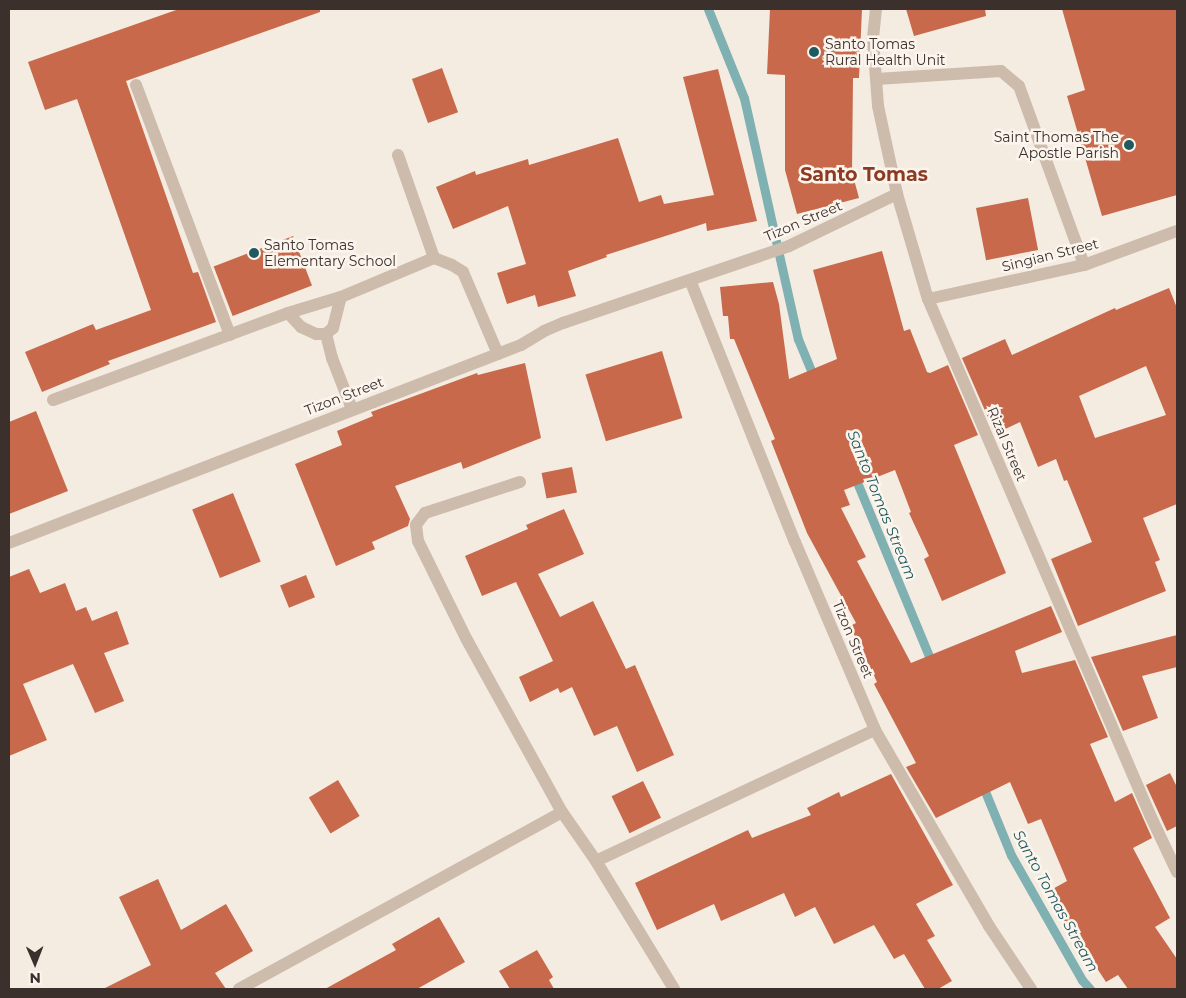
<!DOCTYPE html>
<style>
body{margin:0}
#map{position:relative;width:1186px;height:998px;overflow:hidden;background:#f4ebe1;font-family:Montserrat,sans-serif}
div>[style]{position:absolute}
[style*='--x']{left:calc(var(--x)*1px);top:calc(var(--y)*1px);width:calc(var(--w)*1px);rotate:calc(var(--a)*1deg)}
.stream>*{height:9px;margin:-4.5px;padding:0 4.5px;transform-origin:4.5px;border-radius:4.5px;background:#7fb0b2}
.building>*{inset:0;background:#c8694b;transform-origin:0 0}
.minor>*{height:12px;margin:-6px;padding:0 6px;transform-origin:6px;border-radius:6px;background:#cdbbac}
.dots>*{width:14px;height:14px;translate:-50% -50%;box-sizing:border-box;border:2px solid #fbf5ee;border-radius:50%}
span{translate:-50% -50%;white-space:nowrap;text-align:center;line-height:1.15;-webkit-text-stroke:5px #fbf5ee;paint-order:stroke}
.poi-label{font-size:14px;color:#3b302b}
.left{translate:0 -50%;text-align:left}
.right{translate:-100% -50%;text-align:right}
.street-label{font-size:14px;color:#3b302b}
.water-label{font-size:15px;color:#1f5a5e;font-style:italic}
.district-label{font-size:19px;color:#8c3b22;font-weight:700}
.frame{position:absolute;inset:0;border:10px solid #3b302b;pointer-events:none}
.north{position:absolute;left:10px;top:938px;width:50px;height:50px;-webkit-text-stroke:4px #fbf5ee;paint-order:stroke;rotate:179deg;font-size:14px;font-weight:700;line-height:20px;text-align:center;color:#3b302b}
.north::after{content:'';display:block;margin:auto;width:18px;height:22px;background:#3b302b;clip-path:polygon(50% 0,100% 100%,50% 72%,0 100%)}
</style>
<div id="map">
<div class="stream">
<i style="--x:708;--y:9;--w:96;--a:68"></i>
<i style="--x:744;--y:98;--w:247;--a:77.4"></i>
<i style="--x:798;--y:339;--w:44;--a:67.5"></i>
<i style="--x:854;--y:475;--w:207;--a:67.5"></i>
<i style="--x:982;--y:784;--w:77;--a:67.8"></i>
<i style="--x:1011;--y:855;--w:144;--a:60.4"></i>
<i style="--x:1082;--y:980;--w:12;--a:48"></i>
</div>
<div class="building">
<i style="clip-path:polygon(179px 9px,320px 9px,320px 12px,126px 81px,193px 273px,198px 272px,216px 322px,108px 361px,110px 364px,42px 392px,25px 352px,93px 324px,96px 330px,151px 310px,77px 99px,45px 110px,28px 62px)"></i>
<i style="clip-path:polygon(770px 9px,862px 9px,859px 78px,853px 78px,852px 172px,859px 198px,797px 214px,785px 170px,785px 75px,767px 74px)"></i>
<i style="clip-path:polygon(906px 9px,985px 9px,986px 16px,914px 36px)"></i>
<i style="clip-path:polygon(1062px 9px,1177px 9px,1177px 195px,1102px 216px,1067px 96px,1085px 90px)"></i>
<i style="left:442px;top:68px;width:47px;height:32px;rotate:70deg"></i>
<i style="clip-path:polygon(718px 69px,757px 221px,707px 231px,706px 223px,606px 255px,607px 257px,568px 271px,576px 296px,538px 307px,535px 295px,507px 304px,497px 273px,526px 264px,508px 206px,453px 229px,436px 187px,475px 171px,476px 175px,528px 159px,529px 165px,618px 138px,639px 202px,661px 195px,664px 204px,714px 195px,683px 77px)"></i>
<i style="left:1028px;top:198px;width:53px;height:53px;rotate:79deg"></i>
<i style="left:293px;top:236px;width:53px;height:85px;rotate:69deg"></i>
<i style="clip-path:polygon(882px 251px,904px 331px,910px 329px,927px 372px,930px 373px,948px 365px,978px 435px,954px 445px,1006px 573px,942px 601px,924px 559px,929px 556px,909px 513px,911px 512px,895px 470px,844px 490px,850px 505px,841px 508px,866px 557px,857px 561px,911px 663px,1051px 606px,1062px 632px,1015px 651px,1022px 673px,1075px 660px,1108px 737px,1090px 744px,1115px 802px,1132px 793px,1152px 838px,1133px 848px,1170px 918px,1155px 927px,1177px 959px,1177px 989px,1128px 989px,1118px 975px,1106px 982px,1066px 921px,1064px 922px,1049px 891px,1067px 881px,1041px 819px,1028px 824px,1010px 782px,936px 818px,906px 767px,916px 763px,874px 684px,877px 682px,850px 626px,856px 623px,807px 533px,771px 441px,775px 439px,734px 339px,730px 339px,728px 316px,723px 316px,720px 287px,773px 282px,779px 304px,789px 379px,837px 359px,813px 270px)"></i>
<i style="clip-path:polygon(evenodd,1169px 288px,1177px 308px,1177px 504px,1143px 518px,1160px 560px,1155px 562px,1166px 591px,1078px 626px,1051px 559px,1092px 542px,1067px 480px,1064px 481px,1056px 459px,1038px 467px,1020px 422px,1001px 431px,999px 427px,993px 429px,962px 358px,1005px 339px,1012px 355px,1115px 308px,1116px 310px,1169px 288px,1146px 366px,1166px 415px,1095px 438px,1079px 396px,1146px 366px)"></i>
<i style="left:662px;top:351px;width:70px;height:80px;rotate:73deg"></i>
<i style="clip-path:polygon(525px 363px,541px 438px,463px 469px,461px 462px,395px 486px,410px 519px,408px 526px,372px 542px,375px 549px,336px 566px,295px 464px,342px 445px,337px 431px,373px 416px,371px 412px,477px 373px,478px 375px)"></i>
<i style="clip-path:polygon(36px 411px,68px 491px,9px 514px,9px 422px)"></i>
<i style="left:572px;top:467px;width:26px;height:31px;rotate:79deg"></i>
<i style="left:233px;top:493px;width:74px;height:44px;rotate:68deg"></i>
<i style="clip-path:polygon(564px 509px,584px 554px,538px 574px,560px 617px,593px 601px,626px 669px,635px 665px,674px 755px,637px 772px,617px 726px,594px 736px,572px 687px,560px 693px,558px 688px,530px 702px,519px 677px,553px 661px,516px 582px,482px 596px,465px 556px,528px 529px,526px 525px)"></i>
<i style="clip-path:polygon(29px 569px,40px 593px,65px 583px,76px 611px,86px 607px,92px 621px,117px 611px,129px 644px,104px 653px,124px 701px,95px 713px,73px 664px,23px 684px,47px 740px,9px 756px,9px 577px)"></i>
<i style="left:306px;top:575px;width:24px;height:28px;rotate:68deg"></i>
<i style="clip-path:polygon(1177px 635px,1177px 667px,1142px 676px,1158px 718px,1123px 731px,1091px 657px)"></i>
<i style="clip-path:polygon(1170px 773px,1177px 787px,1177px 826px,1167px 831px,1146px 785px)"></i>
<i style="clip-path:polygon(891px 774px,953px 885px,916px 904px,935px 936px,927px 940px,952px 981px,938px 989px,925px 989px,904px 954px,894px 959px,874px 925px,834px 944px,815px 907px,795px 917px,784px 893px,721px 921px,714px 904px,657px 930px,635px 883px,748px 830px,752px 838px,811px 815px,807px 808px,839px 792px,841px 797px)"></i>
<i style="left:338px;top:780px;width:42px;height:34px;rotate:59deg"></i>
<i style="left:643px;top:781px;width:41px;height:35px;rotate:64deg"></i>
<i style="clip-path:polygon(158px 879px,181px 930px,226px 904px,253px 951px,215px 973px,226px 989px,103px 989px,151px 965px,119px 897px)"></i>
<i style="clip-path:polygon(439px 917px,465px 962px,417px 989px,325px 989px,396px 950px,392px 944px)"></i>
<i style="clip-path:polygon(537px 950px,553px 977px,549px 980px,554px 989px,510px 989px,499px 971px)"></i>
</div>
<div class="minor">
<i style="--x:876;--y:9;--w:30;--a:96"></i>
<i style="--x:873;--y:39;--w:67;--a:85.7"></i>
<i style="--x:878;--y:106;--w:90;--a:77.8"></i>
<i style="--x:897;--y:194;--w:109;--a:73.6"></i>
<i style="--x:928;--y:299;--w:564;--a:66.71"></i>
<i style="--x:1151;--y:817;--w:61;--a:64.7"></i>
<i style="--x:877;--y:79;--w:124;--a:-3.7"></i>
<i style="--x:1001;--y:71;--w:23;--a:40"></i>
<i style="--x:1019;--y:86;--w:190;--a:70"></i>
<i style="--x:136;--y:85;--w:267;--a:69.4"></i>
<i style="--x:398;--y:155;--w:109;--a:70.7"></i>
<i style="--x:434;--y:258;--w:19;--a:21"></i>
<i style="--x:452;--y:265;--w:13;--a:32"></i>
<i style="--x:463;--y:272;--w:89;--a:66.9"></i>
<i style="--x:690;--y:280;--w:282;--a:68.2"></i>
<i style="--x:795;--y:542;--w:204;--a:66.9"></i>
<i style="--x:875;--y:730;--w:227;--a:59.8"></i>
<i style="--x:989;--y:926;--w:76;--a:56.3"></i>
<i style="--x:928;--y:299;--w:160;--a:-12.3"></i>
<i style="--x:1084;--y:265;--w:99;--a:-20.1"></i>
<i style="--x:288;--y:313;--w:19;--a:47"></i>
<i style="--x:301;--y:327;--w:17;--a:25"></i>
<i style="--x:316;--y:334;--w:10;--a:0"></i>
<i style="--x:326;--y:334;--w:9;--a:-41"></i>
<i style="--x:333;--y:328;--w:32;--a:-76"></i>
<i style="--x:326;--y:334;--w:25;--a:76"></i>
<i style="--x:332;--y:358;--w:55;--a:68.6"></i>
<i style="--x:53;--y:400;--w:251;--a:-20.3"></i>
<i style="--x:288;--y:313;--w:55;--a:-16.8"></i>
<i style="--x:341;--y:297;--w:101;--a:-22.8"></i>
<i style="--x:520;--y:482;--w:100;--a:161.9"></i>
<i style="--x:425;--y:513;--w:15;--a:127"></i>
<i style="--x:416;--y:525;--w:16;--a:83"></i>
<i style="--x:418;--y:541;--w:110;--a:63.7"></i>
<i style="--x:467;--y:640;--w:196;--a:61.1"></i>
<i style="--x:562;--y:812;--w:60;--a:55.2"></i>
<i style="--x:596;--y:861;--w:150;--a:58.6"></i>
<i style="--x:9;--y:543;--w:549;--a:-21.14"></i>
<i style="--x:521;--y:345;--w:27;--a:-31"></i>
<i style="--x:544;--y:331;--w:21;--a:-23"></i>
<i style="--x:563;--y:323;--w:239;--a:-18.8"></i>
<i style="--x:789;--y:246;--w:120;--a:-25.7"></i>
<i style="--x:596;--y:861;--w:308;--a:-25.2"></i>
<i style="--x:239;--y:989;--w:368;--a:-28.7"></i>
</div>
<div class="dots">
<i style="left:814px;top:52px;background:#1f5a5e"></i>
<i style="left:1129px;top:145px;background:#1f5a5e"></i>
<i style="left:254px;top:253px;background:#1f5a5e"></i>
</div>
<div class="poi-label">
<span class="left" style="left:825px;top:52px">Santo Tomas<br>Rural Health Unit</span>
<span class="right" style="left:1119px;top:145px">Saint Thomas The<br>Apostle Parish</span>
<span class="left" style="left:264px;top:253px">Santo Tomas<br>Elementary School</span>
</div>
<div class="street-label">
<span style="left:803px;top:221px;rotate:-23deg">Tizon Street</span>
<span style="left:1050px;top:255px;rotate:-14deg">Singian Street</span>
<span style="left:344px;top:396px;rotate:-21deg">Tizon Street</span>
<span style="left:1007px;top:444px;rotate:67deg">Rizal Street</span>
<span style="left:853px;top:639px;rotate:67deg">Tizon Street</span>
</div>
<div class="water-label">
<span style="left:882px;top:505px;rotate:68deg">Santo Tomas Stream</span>
<span style="left:1056px;top:901px;rotate:61deg">Santo Tomas Stream</span>
</div>
<div class="district-label">
<span style="left:864px;top:175px">Santo Tomas</span>
</div>
<div class="frame"></div>
<div class="north">N</div>
</div>
